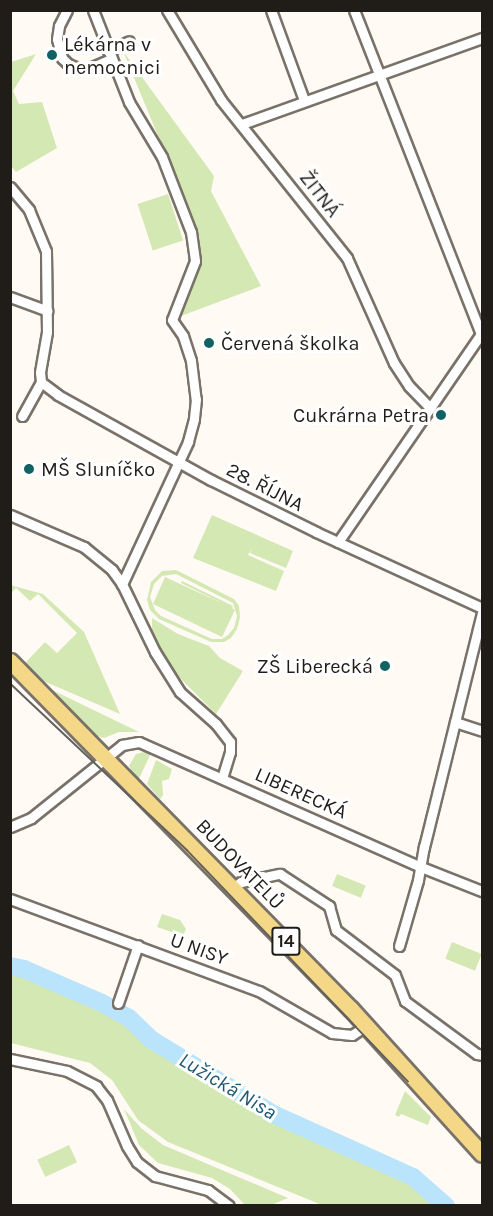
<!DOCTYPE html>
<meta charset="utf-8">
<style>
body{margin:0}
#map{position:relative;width:493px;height:1216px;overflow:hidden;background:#fffaf4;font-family:Karla,sans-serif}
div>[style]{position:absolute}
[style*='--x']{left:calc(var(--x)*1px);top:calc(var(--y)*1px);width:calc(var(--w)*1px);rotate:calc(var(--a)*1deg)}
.green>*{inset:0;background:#d4e8b3;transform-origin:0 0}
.river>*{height:18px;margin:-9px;padding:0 9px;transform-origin:9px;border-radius:9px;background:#b9e4fc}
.roads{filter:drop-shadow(2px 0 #797269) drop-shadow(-2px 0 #797269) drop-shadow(0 2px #797269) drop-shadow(0 -2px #797269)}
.minor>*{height:9px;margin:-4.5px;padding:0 4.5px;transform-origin:4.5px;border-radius:4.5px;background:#fff}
.primary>*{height:15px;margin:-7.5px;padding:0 7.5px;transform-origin:7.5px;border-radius:7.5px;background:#f4d888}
.tram>*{height:1.5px;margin:-0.75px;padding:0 0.75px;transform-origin:0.75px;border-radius:0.75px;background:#63605b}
.dots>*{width:16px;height:16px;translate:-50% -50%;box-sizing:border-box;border:3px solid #fff;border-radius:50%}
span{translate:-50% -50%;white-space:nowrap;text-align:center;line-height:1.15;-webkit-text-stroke:6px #fff;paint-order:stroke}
.shield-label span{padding:2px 4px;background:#fff;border:2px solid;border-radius:4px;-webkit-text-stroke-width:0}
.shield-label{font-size:18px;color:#201d19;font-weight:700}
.poi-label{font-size:20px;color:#201d19}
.left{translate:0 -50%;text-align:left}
.right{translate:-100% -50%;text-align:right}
.street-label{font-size:20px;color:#201d19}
.water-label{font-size:21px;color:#1d5772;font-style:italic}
.frame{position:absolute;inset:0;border:12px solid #201d19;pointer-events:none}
</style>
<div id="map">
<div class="green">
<i style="clip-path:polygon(123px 51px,214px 176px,211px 191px,261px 286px,181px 316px,201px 266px,199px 235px)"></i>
<i style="clip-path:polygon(36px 54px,13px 91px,19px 104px,42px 102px,57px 148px,16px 172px,11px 166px,11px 62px)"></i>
<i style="left:168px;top:194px;width:49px;height:32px;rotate:72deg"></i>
<i style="clip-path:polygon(212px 515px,293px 551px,286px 568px,250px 553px,252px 548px,248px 555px,284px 571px,276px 591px,193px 558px)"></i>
<i style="clip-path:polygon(evenodd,176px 570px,234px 599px,239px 606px,240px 617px,237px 629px,231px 638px,224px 642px,211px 642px,159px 619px,150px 610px,147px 600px,151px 582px,162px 571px,176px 570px,176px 574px,233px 603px,237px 616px,234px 628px,228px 635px,222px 639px,212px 639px,161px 616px,155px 610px,150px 597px,154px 584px,162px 576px,176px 574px)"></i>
<i style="clip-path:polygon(165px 577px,226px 605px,181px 583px,182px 581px,233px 606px,232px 608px,235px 610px,222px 637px,153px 604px)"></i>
<i style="clip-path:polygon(10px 585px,43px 594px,84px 632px,120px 714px,41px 680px,25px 663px,45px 642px,57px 653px,77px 633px,38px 594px,30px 601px,16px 588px,11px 593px)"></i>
<i style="clip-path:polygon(152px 618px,178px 634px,209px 646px,220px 658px,243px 671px,216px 714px,178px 676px,159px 646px,152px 631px)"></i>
<i style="clip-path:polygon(46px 687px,139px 732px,119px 732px,104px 738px,94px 735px)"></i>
<i style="clip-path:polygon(144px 752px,151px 753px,138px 781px,129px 766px,136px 754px)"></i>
<i style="clip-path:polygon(156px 760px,172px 769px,169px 779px,162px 781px,163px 795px,160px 799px,147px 784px)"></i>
<i style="left:337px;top:874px;width:31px;height:13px;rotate:22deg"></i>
<i style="clip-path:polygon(162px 914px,180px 920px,186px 929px,183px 936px,157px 927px)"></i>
<i style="left:452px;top:942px;width:32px;height:18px;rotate:22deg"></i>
<i style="clip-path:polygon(11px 973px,36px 979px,120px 1019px,168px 1056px,273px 1120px,398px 1175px,440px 1205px,322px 1205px,168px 1142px,138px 1120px,112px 1080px,90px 1063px,11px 1043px)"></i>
<i style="clip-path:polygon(405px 1091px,431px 1117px,428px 1125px,401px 1114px,399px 1117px,395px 1115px)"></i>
<i style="clip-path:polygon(124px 1109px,141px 1128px,163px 1145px,288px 1198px,271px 1205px,245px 1205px,230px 1189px,212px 1178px,158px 1163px,139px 1145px)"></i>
<i style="left:69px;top:1145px;width:19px;height:35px;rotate:65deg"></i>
</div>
<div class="river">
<i style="--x:10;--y:966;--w:14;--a:12"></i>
<i style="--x:24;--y:969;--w:85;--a:23.6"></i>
<i style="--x:102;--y:1003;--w:31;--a:29"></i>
<i style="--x:129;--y:1018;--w:32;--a:44"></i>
<i style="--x:152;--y:1040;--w:142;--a:31.4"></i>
<i style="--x:273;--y:1114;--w:154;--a:24.2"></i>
<i style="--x:413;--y:1177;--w:44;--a:41.3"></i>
</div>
<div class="roads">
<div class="minor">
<i style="--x:67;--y:10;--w:18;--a:117"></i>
<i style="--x:59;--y:26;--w:13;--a:99"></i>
<i style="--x:57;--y:39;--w:20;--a:75"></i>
<i style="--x:62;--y:58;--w:8;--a:45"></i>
<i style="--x:68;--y:64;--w:13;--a:23"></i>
<i style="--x:80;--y:69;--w:10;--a:-6"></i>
<i style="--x:90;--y:68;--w:23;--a:-23"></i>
<i style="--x:93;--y:10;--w:99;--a:68.6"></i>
<i style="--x:129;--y:102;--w:64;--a:59"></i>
<i style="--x:162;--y:157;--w:80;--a:68.9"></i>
<i style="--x:191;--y:232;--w:29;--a:82"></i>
<i style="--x:195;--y:261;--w:63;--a:111.3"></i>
<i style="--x:172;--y:320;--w:19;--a:55"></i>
<i style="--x:183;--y:336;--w:26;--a:72"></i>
<i style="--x:191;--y:361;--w:38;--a:83"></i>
<i style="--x:196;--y:399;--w:20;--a:96"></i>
<i style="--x:194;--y:419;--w:24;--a:105"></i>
<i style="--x:188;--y:442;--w:157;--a:114.9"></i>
<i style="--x:167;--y:10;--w:105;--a:59"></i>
<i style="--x:221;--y:100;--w:202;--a:51.4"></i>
<i style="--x:347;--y:258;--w:115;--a:65.9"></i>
<i style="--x:394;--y:363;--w:27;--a:57"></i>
<i style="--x:409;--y:386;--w:29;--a:46"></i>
<i style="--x:271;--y:10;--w:96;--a:69.9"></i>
<i style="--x:354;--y:10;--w:351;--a:68.6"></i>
<i style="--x:108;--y:51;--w:23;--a:-25"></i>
<i style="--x:242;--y:124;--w:255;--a:-19.7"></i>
<i style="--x:10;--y:187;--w:30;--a:50"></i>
<i style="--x:29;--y:210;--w:44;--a:67.5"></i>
<i style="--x:46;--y:251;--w:81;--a:89.3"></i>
<i style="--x:47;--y:332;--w:41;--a:99.9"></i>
<i style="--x:40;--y:372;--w:10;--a:84"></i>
<i style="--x:41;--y:382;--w:39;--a:119"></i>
<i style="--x:10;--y:297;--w:40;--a:20.2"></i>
<i style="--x:41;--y:382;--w:21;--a:37"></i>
<i style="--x:58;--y:395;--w:175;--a:29.1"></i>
<i style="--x:211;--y:480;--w:117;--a:26.3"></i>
<i style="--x:316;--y:532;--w:183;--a:24.6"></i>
<i style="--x:10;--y:515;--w:81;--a:23.4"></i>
<i style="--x:84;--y:547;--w:36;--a:39"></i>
<i style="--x:112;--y:570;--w:17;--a:54"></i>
<i style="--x:122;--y:584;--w:76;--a:64.1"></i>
<i style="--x:155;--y:652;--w:47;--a:58"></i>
<i style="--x:180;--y:692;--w:48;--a:41.6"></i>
<i style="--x:216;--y:724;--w:23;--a:52"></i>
<i style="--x:230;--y:742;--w:10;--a:90"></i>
<i style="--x:230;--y:752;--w:27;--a:107"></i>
<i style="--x:338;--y:542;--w:252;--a:-55.5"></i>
<i style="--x:455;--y:722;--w:28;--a:18"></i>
<i style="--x:10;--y:827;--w:23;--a:-23"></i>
<i style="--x:31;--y:818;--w:117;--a:-38.7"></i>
<i style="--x:122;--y:745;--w:17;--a:-10"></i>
<i style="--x:139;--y:742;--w:308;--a:23.9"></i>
<i style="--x:421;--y:867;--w:66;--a:21.5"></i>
<i style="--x:234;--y:887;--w:9;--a:-36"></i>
<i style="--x:241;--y:882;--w:40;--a:-12"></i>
<i style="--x:280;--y:874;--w:59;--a:33.1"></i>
<i style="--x:329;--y:906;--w:25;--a:74"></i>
<i style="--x:336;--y:930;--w:74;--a:37.3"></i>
<i style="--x:395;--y:975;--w:28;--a:69"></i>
<i style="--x:405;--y:1001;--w:89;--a:36.4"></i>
<i style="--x:477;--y:1054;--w:5;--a:11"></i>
<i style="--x:10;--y:899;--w:265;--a:20.3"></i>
<i style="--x:259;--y:991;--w:84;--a:29.9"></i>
<i style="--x:332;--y:1033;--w:20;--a:6"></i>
<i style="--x:352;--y:1035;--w:18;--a:-34"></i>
<i style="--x:399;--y:946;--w:69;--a:-73.9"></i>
<i style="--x:418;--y:880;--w:34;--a:-80"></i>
<i style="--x:424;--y:847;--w:242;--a:-76.1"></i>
<i style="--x:118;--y:1003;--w:61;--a:-71"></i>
<i style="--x:10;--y:1059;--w:58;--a:11.9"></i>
<i style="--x:67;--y:1071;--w:33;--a:27"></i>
<i style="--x:96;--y:1086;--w:18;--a:52"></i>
<i style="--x:107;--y:1100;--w:50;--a:66.5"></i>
<i style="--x:127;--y:1146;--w:19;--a:58"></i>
<i style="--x:137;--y:1162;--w:23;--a:38"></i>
<i style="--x:155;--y:1176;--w:55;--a:14.8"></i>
<i style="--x:208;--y:1190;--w:26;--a:37"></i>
</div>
<div class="primary">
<i style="--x:10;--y:661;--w:487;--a:45.6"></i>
<i style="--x:351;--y:1009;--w:195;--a:47.9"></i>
</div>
</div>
<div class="tram">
<i style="--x:10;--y:683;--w:243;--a:43.3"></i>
<i style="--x:187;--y:850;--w:320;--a:46.3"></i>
</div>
<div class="dots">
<i style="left:52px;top:55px;background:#116263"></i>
<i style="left:209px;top:343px;background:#116263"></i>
<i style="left:441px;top:415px;background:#116263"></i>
<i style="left:29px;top:469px;background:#116263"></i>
<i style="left:385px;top:666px;background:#116263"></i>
</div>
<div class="shield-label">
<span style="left:286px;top:941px">14</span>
</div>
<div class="poi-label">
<span class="left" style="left:64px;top:56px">Lékárna v<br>nemocnici</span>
<span class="left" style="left:221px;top:343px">Červená školka</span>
<span class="right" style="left:429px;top:415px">Cukrárna Petra</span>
<span class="left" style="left:41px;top:469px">MŠ Sluníčko</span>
<span class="right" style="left:373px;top:666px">ZŠ Liberecká</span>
</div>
<div class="street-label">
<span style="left:320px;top:194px;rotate:52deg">ŽITNÁ</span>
<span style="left:265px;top:487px;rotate:27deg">28. ŘÍJNA</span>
<span style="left:301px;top:793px;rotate:24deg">LIBERECKÁ</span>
<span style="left:240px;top:864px;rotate:46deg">BUDOVATELŮ</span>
<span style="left:199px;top:949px;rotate:20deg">U NISY</span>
</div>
<div class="water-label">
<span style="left:228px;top:1086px;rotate:31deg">Lužická Nisa</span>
</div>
<div class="frame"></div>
</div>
